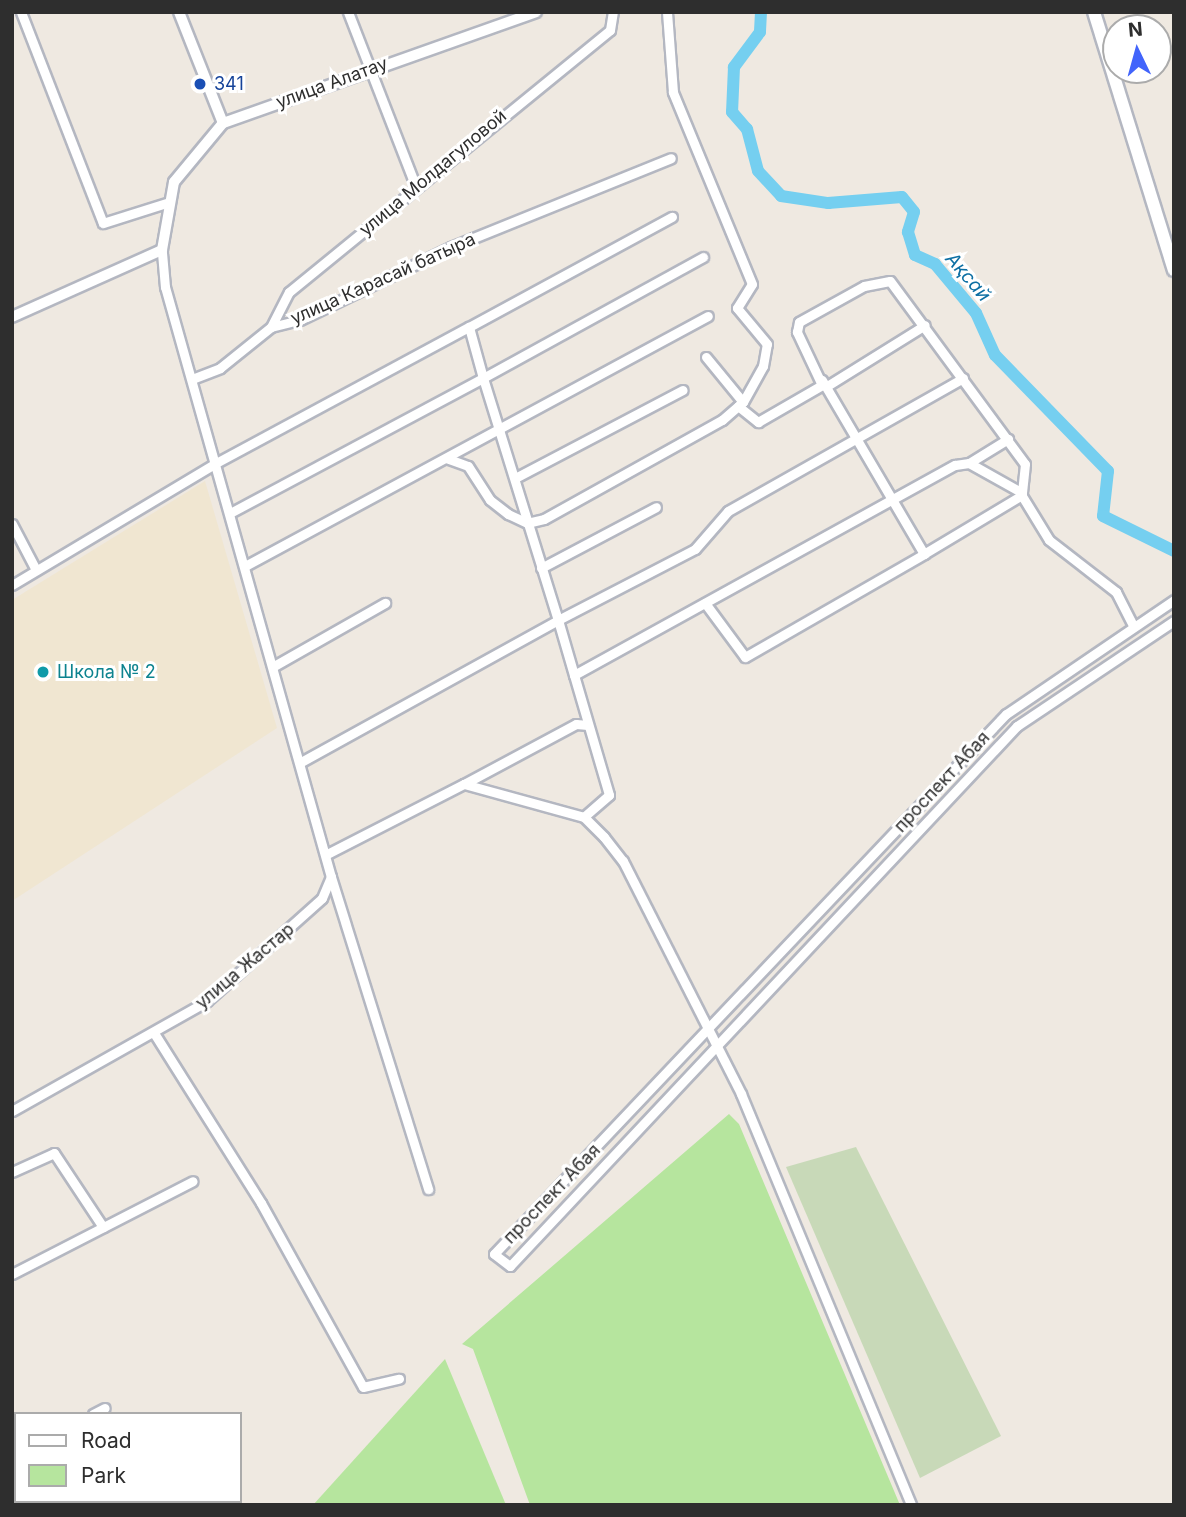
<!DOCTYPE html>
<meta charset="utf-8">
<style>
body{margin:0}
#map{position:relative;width:1186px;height:1517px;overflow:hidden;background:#efe9e1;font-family:Inter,sans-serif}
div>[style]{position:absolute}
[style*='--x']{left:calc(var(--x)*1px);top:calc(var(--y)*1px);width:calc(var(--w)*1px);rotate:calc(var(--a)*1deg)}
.education>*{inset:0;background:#f0e6d1}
.green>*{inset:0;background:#b6e59e}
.cemetery>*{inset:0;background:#c8d9b8}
.river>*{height:12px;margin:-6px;padding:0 6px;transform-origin:6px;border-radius:6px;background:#75cff0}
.roads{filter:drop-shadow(2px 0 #b4b7c1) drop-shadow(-2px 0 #b4b7c1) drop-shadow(0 2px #b4b7c1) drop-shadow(0 -2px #b4b7c1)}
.minor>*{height:9px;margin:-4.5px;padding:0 4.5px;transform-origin:4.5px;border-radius:4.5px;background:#fff}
.tertiary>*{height:10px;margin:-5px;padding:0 5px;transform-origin:5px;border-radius:5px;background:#fff}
.secondary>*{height:12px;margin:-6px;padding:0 6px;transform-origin:6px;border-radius:6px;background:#fff}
.dots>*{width:19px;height:19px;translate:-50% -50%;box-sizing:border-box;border:4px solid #fff;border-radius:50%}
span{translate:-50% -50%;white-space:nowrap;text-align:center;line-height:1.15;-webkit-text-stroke:6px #fff;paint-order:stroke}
.street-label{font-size:18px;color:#2e2e2e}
.transit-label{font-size:18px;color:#164399}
.left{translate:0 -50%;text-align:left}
.culture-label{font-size:18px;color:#0d838f}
.water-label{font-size:19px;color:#0d6fa3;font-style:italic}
.frame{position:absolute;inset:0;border:14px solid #2e2e2e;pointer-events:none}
.legend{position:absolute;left:14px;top:1412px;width:228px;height:91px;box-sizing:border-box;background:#fff;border:2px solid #ababab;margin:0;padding:9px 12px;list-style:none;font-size:21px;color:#2e2e2e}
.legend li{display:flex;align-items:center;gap:14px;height:35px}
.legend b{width:35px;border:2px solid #ababab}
.north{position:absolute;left:1102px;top:14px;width:70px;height:70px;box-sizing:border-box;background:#fff;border:2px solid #ababab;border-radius:50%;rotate:355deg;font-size:19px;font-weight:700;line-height:28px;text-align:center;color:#2e2e2e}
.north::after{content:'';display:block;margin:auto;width:24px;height:32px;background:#4264fb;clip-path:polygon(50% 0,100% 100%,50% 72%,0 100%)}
</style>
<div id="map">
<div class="education">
<i style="clip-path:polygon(205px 481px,277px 728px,12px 901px,12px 600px)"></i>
</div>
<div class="green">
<i style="clip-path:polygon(729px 1114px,739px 1124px,900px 1505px,530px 1505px,473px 1349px,462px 1344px)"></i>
<i style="clip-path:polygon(445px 1359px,506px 1505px,313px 1505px)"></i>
</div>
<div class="cemetery">
<i style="clip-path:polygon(856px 1147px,1001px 1436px,920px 1478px,786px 1167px)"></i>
</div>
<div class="river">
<i style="--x:761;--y:12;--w:20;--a:93"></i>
<i style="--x:760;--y:32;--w:44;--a:126.6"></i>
<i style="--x:734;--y:67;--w:45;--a:92.5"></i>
<i style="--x:732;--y:112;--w:23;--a:49"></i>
<i style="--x:747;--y:129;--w:43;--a:75.3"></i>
<i style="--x:758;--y:171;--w:34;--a:47"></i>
<i style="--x:781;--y:196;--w:48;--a:8.5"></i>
<i style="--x:828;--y:203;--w:74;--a:-4.6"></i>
<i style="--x:902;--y:197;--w:19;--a:51"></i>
<i style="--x:914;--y:212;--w:21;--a:107"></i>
<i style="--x:908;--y:232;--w:24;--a:73"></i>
<i style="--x:915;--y:255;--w:22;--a:24"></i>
<i style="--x:935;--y:264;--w:64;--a:50.1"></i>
<i style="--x:976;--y:313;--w:46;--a:65.7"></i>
<i style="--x:995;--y:355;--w:162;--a:45.8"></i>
<i style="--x:1108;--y:471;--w:45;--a:96.3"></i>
<i style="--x:1103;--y:516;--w:79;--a:26.2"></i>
</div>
<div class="roads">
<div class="minor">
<i style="--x:21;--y:12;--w:226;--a:68.8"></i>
<i style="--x:103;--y:223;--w:66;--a:-17.6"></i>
<i style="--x:348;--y:12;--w:188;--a:68.8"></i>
<i style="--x:703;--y:257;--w:251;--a:151.2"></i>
<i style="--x:483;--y:378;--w:253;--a:72.8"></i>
<i style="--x:558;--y:620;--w:154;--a:-27.4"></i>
<i style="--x:695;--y:549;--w:50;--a:-49"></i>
<i style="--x:728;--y:511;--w:270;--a:-29.5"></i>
<i style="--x:271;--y:327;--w:39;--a:-63"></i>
<i style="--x:289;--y:292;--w:414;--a:-39.2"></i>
<i style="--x:610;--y:30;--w:18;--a:-81"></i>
<i style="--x:706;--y:357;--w:58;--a:50.6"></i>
<i style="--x:192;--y:379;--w:30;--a:-21"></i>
<i style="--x:220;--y:368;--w:65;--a:-38.8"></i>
<i style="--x:271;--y:327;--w:30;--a:-14"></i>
<i style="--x:300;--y:320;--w:168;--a:-25.8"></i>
<i style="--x:451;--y:247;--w:237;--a:-22"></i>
<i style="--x:827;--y:386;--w:115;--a:-31.9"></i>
<i style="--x:738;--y:406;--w:26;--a:39"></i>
<i style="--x:758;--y:422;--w:74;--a:-30"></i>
<i style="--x:822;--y:385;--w:59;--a:-115.3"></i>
<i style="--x:797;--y:332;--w:10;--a:-79"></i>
<i style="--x:799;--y:322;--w:74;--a:-29"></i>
<i style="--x:864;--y:286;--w:26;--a:-11"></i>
<i style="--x:890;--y:281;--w:227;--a:53.6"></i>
<i style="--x:1025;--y:464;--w:31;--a:96"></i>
<i style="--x:1022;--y:495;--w:114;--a:149"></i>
<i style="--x:924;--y:554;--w:202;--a:-120.4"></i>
<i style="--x:446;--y:458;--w:23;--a:20"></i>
<i style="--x:468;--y:466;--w:40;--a:57.1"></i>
<i style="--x:490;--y:500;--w:23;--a:38"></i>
<i style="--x:508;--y:514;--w:21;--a:25"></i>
<i style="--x:527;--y:523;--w:17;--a:-13"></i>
<i style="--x:544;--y:519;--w:204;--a:-29.1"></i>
<i style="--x:722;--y:420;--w:28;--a:-41"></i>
<i style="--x:743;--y:402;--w:41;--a:-60.9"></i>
<i style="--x:763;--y:366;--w:22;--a:-80"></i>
<i style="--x:767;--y:344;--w:47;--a:-129.8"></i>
<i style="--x:737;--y:308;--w:28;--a:-58"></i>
<i style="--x:752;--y:284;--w:208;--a:-112.4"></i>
<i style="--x:673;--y:92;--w:80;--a:-94.3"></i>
<i style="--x:969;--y:463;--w:46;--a:-31.6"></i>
<i style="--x:517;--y:477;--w:187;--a:-27.7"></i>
<i style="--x:230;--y:513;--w:287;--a:-28.1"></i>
<i style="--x:483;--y:378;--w:53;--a:-105.4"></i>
<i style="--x:469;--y:327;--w:231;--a:-28.5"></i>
<i style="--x:12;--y:524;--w:52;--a:62.4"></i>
<i style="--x:245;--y:566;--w:526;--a:-28.37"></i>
<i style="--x:541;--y:568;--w:130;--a:-27.9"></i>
<i style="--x:12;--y:585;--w:238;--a:-30.9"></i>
<i style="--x:216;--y:463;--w:287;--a:-28.3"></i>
<i style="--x:1174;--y:600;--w:203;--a:145.8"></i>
<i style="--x:1006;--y:714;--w:744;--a:133.48"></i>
<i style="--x:494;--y:1254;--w:20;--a:37"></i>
<i style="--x:510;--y:1266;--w:741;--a:-46.81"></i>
<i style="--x:1017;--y:726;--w:189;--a:-33.8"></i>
<i style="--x:705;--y:603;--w:67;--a:53.5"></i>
<i style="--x:745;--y:657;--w:207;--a:-29.9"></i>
<i style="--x:274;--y:666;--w:128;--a:-29.6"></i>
<i style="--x:574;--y:675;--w:125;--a:73.7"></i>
<i style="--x:609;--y:795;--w:33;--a:139"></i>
<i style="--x:301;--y:762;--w:294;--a:-28.9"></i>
<i style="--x:558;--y:620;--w:57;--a:73.8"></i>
<i style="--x:574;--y:675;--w:435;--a:-28.9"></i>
<i style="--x:955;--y:465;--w:14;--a:-8"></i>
<i style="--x:969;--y:463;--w:57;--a:29.2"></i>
<i style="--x:1019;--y:491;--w:57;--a:58.5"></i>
<i style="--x:1049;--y:540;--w:85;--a:37.8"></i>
<i style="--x:1116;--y:592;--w:37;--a:63"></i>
<i style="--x:464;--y:784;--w:127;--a:-28.2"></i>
<i style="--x:576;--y:724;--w:12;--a:5"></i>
<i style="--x:327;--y:854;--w:154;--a:-27.1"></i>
<i style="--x:464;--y:784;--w:124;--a:15.4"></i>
<i style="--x:584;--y:817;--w:28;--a:45"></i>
<i style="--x:604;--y:837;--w:31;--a:52"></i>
<i style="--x:623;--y:861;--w:261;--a:63.1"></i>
<i style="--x:741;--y:1094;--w:445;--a:67.5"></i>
<i style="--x:331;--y:877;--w:327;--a:72.7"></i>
<i style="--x:154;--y:1033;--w:201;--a:57.8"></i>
<i style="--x:261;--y:1203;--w:210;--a:61"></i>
<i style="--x:363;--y:1387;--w:37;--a:-13"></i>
<i style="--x:12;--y:1111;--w:224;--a:-29.4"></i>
<i style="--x:207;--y:1001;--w:154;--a:-41.8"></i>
<i style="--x:322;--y:898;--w:23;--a:-67"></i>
<i style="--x:331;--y:877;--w:613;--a:-105.71"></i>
<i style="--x:165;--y:287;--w:37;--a:-95"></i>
<i style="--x:12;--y:1172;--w:46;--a:-24.3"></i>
<i style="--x:54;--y:1153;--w:89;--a:56.5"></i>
<i style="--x:12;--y:1274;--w:203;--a:-27.2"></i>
<i style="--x:93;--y:1414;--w:13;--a:-27"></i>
<i style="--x:12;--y:1452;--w:4;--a:-27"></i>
</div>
<div class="tertiary">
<i style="--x:179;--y:12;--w:119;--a:68.4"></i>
<i style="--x:12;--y:317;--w:164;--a:-24.1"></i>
<i style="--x:162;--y:250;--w:69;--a:-80"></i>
<i style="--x:174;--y:182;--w:77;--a:-50.3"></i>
<i style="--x:223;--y:123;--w:332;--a:-19.5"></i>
</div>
<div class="secondary">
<i style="--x:1094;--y:12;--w:270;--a:72.8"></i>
</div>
</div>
<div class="dots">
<i style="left:200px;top:84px;background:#1a4fb4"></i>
<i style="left:43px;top:672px;background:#0f9aa8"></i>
</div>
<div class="street-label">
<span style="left:332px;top:83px;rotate:-20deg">улица Алатау</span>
<span style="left:433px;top:173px;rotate:-40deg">улица Молдагуловой</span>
<span style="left:383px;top:279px;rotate:-24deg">улица Карасай батыра</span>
<span style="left:942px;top:782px;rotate:-47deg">проспект Абая</span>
<span style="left:245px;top:966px;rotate:-40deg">улица Жастар</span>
<span style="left:552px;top:1194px;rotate:-46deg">проспект Абая</span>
</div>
<div class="transit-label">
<span class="left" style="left:214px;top:84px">341</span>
</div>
<div class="culture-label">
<span class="left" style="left:57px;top:672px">Школа № 2</span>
</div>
<div class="water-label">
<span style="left:968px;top:277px;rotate:49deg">Ақсай</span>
</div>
<div class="frame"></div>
<ul class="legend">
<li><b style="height:9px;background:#fff"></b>Road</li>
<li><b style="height:19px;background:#b6e59e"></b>Park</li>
</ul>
<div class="north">N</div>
</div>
